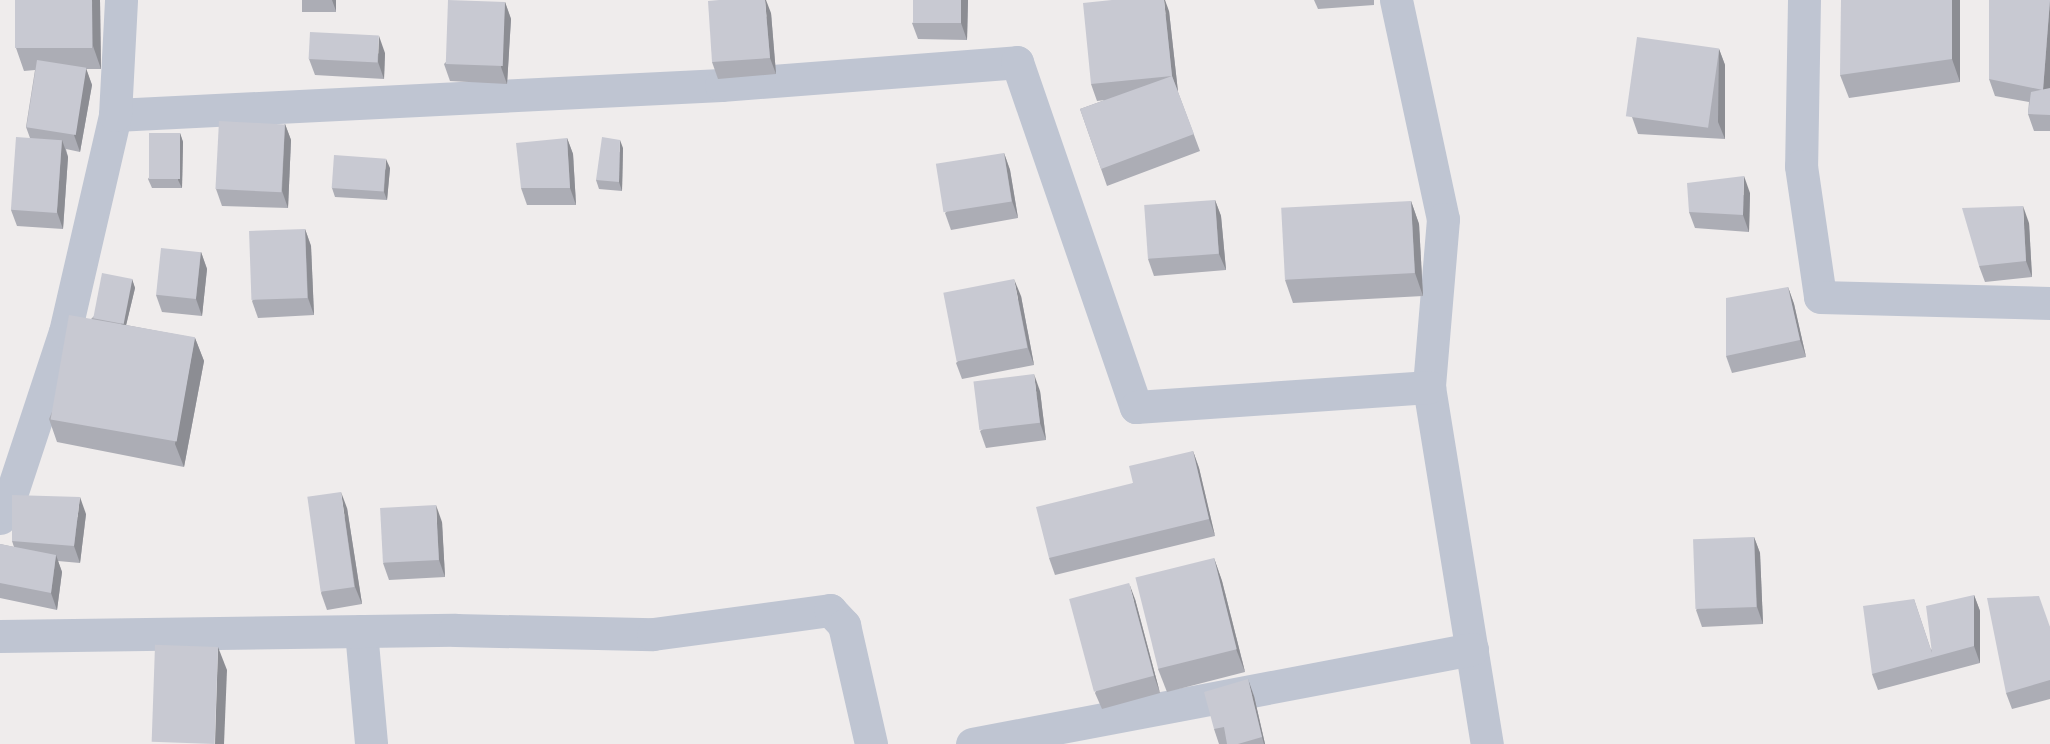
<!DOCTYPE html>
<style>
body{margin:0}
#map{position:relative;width:2050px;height:744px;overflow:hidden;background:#efecec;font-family:Cabin,sans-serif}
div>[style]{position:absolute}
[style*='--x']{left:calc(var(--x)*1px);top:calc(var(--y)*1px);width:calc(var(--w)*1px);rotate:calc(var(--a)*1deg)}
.street>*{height:33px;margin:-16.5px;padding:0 16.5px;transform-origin:16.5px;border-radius:16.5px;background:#bfc5d2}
.wall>*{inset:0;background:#acadb5;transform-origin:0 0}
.shaded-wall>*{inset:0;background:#8c8d93}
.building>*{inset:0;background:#c8c9d2;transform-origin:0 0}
span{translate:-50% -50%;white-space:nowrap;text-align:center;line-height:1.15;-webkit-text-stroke:4.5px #fff;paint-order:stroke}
</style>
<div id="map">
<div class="street">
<i style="--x:1396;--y:0;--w:224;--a:77.9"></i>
<i style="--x:1443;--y:219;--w:169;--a:94.8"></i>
<i style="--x:1429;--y:387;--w:362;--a:80.8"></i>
<i style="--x:1804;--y:0;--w:166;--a:91"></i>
<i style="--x:1801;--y:166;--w:132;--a:81.7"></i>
<i style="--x:1820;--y:297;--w:230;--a:1.5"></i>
<i style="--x:115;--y:115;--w:607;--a:-2.83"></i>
<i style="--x:721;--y:85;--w:297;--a:-4.4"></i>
<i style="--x:1017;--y:62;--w:365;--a:71"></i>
<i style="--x:1136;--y:407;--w:294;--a:-3.9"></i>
<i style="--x:0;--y:518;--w:13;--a:-58"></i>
<i style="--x:7;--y:507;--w:184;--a:-71.7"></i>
<i style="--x:65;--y:332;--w:223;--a:-77"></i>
<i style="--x:115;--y:115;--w:115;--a:-87"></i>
<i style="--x:361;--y:631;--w:113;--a:84.9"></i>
<i style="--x:0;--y:636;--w:455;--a:-0.8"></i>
<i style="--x:455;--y:630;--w:198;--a:1.2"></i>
<i style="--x:653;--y:634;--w:179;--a:-7.7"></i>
<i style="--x:830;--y:610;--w:21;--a:47"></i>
<i style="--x:844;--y:625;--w:122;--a:77.2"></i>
<i style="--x:972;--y:744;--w:509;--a:-10.76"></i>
</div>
<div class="wall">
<i style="clip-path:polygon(100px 0,101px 69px,86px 69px,92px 85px,80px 152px,66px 149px,68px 157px,63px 229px,17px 226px,11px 210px,30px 138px,26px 127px,35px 70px,24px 71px,16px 48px)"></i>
<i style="left:302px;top:0;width:34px;height:12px"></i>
<i style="clip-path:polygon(968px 0,967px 40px,918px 39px,912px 23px)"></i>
<i style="clip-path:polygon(1314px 0,1374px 0,1374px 5px,1318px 9px)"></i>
<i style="clip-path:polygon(1960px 0,1960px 82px,1849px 98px,1840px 75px)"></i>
<i style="clip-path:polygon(2050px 0,2050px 131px,2034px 131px,2028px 114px,2029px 102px,1995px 96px,1989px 79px)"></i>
<i style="clip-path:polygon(505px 2px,511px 19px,507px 84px,450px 81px,444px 64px)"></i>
<i style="clip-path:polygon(1169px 11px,1178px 92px,1200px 151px,1107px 186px,1080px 109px,1105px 100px,1097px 101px,1091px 84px)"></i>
<i style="clip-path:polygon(771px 13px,776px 74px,718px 79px,712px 62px)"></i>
<i style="clip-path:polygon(1719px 49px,1725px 65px,1725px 139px,1638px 134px,1632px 117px)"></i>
<i style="clip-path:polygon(385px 53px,384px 79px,315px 75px,309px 59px)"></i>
<i style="clip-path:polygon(285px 124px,291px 140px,288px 208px,222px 206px,216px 189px)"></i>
<i style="clip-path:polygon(180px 133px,183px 142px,182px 188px,152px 188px,148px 179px)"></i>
<i style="clip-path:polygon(567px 138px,573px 154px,576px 205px,527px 205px,521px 188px)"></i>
<i style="clip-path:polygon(623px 148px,622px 191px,599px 189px,596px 180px)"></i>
<i style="clip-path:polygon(1004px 153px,1010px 170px,1018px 218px,951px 230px,945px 213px)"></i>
<i style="clip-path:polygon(390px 168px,387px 200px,335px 197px,332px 188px)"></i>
<i style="clip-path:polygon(1750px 193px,1749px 232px,1695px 228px,1689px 212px)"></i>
<i style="clip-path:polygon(1215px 200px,1221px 216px,1226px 270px,1154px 276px,1148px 259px)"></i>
<i style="clip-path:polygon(1411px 201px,1419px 224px,1423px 296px,1293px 303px,1285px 280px)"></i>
<i style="clip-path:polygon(2029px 223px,2032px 277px,1985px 282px,1979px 266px)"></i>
<i style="clip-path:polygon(305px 229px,311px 246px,314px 315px,258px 318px,252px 301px)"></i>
<i style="clip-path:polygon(201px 252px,207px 269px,202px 316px,162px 312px,156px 295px)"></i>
<i style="clip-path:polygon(132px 279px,135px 288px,126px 325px,195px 338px,204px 361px,184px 467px,57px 442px,49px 419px,91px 319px)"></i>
<i style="clip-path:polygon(1788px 287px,1794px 304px,1806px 357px,1732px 373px,1726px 356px)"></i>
<i style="clip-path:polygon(1021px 296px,1034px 365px,962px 379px,956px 363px)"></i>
<i style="clip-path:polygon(1040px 391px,1046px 440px,986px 448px,980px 431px)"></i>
<i style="clip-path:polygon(1193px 451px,1199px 468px,1215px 536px,1055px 575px,1049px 558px,1133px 483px)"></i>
<i style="clip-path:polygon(347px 508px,362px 604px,327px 610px,321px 593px)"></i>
<i style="clip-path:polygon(86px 514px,80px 563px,58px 561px,62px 572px,57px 610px,0 598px,0 544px,14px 547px,12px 541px)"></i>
<i style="clip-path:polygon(442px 522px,445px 577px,389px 580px,383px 563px)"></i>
<i style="clip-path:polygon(1754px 537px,1760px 553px,1763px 624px,1702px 627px,1696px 610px)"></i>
<i style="clip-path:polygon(1214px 558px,1222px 581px,1245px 672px,1167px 692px,1158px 669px)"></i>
<i style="clip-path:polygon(1974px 595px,1980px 611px,1980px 663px,1878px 690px,1872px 674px,1914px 599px,1931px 650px)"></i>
<i style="clip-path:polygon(1135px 599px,1160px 693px,1102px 709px,1095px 693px)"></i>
<i style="clip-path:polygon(2050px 626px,2050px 699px,2012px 709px,2006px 693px)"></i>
<i style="clip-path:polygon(1254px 696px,1265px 744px,1219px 744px,1214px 729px)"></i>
</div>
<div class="shaded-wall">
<i style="clip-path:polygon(92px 0,100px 0,101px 69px,93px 46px)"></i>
<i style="clip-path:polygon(332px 0,336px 0,336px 11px)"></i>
<i style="clip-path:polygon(765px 0,766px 0,771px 13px,776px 74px,770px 58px)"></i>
<i style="clip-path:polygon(961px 0,968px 0,967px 40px,961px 23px)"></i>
<i style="clip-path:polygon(1164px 0,1165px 0,1169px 11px,1178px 92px,1172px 76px)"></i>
<i style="clip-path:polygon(1952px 0,1960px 0,1960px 82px,1952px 59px)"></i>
<i style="clip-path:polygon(2050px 0,2050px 97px,2043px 90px)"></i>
<i style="clip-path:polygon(505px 2px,511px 19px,507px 84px,501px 67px)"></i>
<i style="clip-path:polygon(379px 36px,385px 53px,384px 79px,378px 62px)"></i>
<i style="clip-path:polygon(1719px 49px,1725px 65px,1725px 139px,1718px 122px)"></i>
<i style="clip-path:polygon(86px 68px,92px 85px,80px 152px,74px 135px)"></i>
<i style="clip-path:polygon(285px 124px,291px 140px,288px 208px,282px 191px)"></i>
<i style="clip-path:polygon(180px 133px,183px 142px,182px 188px,178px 180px)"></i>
<i style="clip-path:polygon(567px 138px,573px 154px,576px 205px,570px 188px)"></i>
<i style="clip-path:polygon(62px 140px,68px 157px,63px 229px,57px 212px)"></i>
<i style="clip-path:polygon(620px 140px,623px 148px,622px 191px,619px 182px)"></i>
<i style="clip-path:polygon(1004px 153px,1010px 170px,1018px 218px,1012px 201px)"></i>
<i style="clip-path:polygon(386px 159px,390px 168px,387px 200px,384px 192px)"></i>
<i style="clip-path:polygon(1744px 176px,1750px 193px,1749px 232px,1743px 215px)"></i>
<i style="clip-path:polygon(1215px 200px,1221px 216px,1226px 270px,1219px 254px)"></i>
<i style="clip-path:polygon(1411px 201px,1419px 224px,1423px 296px,1415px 273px)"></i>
<i style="clip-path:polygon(2023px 206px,2029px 223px,2032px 277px,2026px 261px)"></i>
<i style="clip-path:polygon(305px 229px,311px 246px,314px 315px,308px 298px)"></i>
<i style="clip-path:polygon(201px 252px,207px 269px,202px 316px,196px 299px)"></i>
<i style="clip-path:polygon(132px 279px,135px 288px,124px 334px,121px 325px)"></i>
<i style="clip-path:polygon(1014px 279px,1021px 296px,1034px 365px,1028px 348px)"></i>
<i style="clip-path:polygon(1788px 287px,1794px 304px,1806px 357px,1800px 340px)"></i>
<i style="clip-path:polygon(195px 338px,204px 361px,184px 467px,175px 444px)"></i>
<i style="clip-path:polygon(1034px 374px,1040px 391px,1046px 440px,1040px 423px)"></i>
<i style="clip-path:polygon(1193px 451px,1199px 468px,1215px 536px,1209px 519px)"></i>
<i style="clip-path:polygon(341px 492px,347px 508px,362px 604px,355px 587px)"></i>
<i style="clip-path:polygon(80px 497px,86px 514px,80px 563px,74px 546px)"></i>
<i style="clip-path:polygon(436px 505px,442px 522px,445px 577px,439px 560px)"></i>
<i style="clip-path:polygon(1754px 537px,1760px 553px,1763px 624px,1757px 607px)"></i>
<i style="clip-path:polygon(56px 555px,62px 572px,57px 610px,51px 593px)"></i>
<i style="clip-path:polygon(1214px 558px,1222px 581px,1245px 672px,1236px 649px)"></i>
<i style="clip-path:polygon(1129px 583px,1135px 599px,1160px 693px,1154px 676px)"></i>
<i style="clip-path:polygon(1974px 595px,1980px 611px,1980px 663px,1974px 646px)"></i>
<i style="clip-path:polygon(218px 647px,227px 670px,224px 744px,215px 744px)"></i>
<i style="clip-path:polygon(1248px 679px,1254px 696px,1265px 744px,1264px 744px,1262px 737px)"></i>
</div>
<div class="building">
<i style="left:15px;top:0;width:77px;height:48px"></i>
<i style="left:448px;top:0;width:57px;height:64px;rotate:2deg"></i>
<i style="clip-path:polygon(719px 0,765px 0,770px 58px,712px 62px,708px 1px)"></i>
<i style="left:913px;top:0;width:48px;height:23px"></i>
<i style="clip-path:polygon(1112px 0,1164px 0,1172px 76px,1194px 134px,1101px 169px,1080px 109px,1172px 76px,1091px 84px,1083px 3px)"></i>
<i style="clip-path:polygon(1841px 0,1952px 0,1952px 59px,1840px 75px)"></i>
<i style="clip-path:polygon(1989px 0,2050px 0,2043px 90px,1989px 79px)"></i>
<i style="left:310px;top:32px;width:69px;height:27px;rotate:3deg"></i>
<i style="left:1637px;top:37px;width:83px;height:80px;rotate:8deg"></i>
<i style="left:37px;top:60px;width:50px;height:68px;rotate:9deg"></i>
<i style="clip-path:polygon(2050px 88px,2050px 115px,2028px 114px,2031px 92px)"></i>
<i style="left:219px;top:121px;width:66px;height:68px;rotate:3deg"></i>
<i style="left:149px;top:133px;width:31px;height:46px"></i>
<i style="left:16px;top:137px;width:46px;height:73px;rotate:4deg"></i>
<i style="clip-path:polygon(602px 137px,620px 140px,619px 182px,596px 180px)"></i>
<i style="clip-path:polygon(567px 138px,570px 188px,521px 188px,516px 143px)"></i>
<i style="left:1004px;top:153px;width:49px;height:69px;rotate:81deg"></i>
<i style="left:334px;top:155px;width:52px;height:33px;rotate:4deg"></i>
<i style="clip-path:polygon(1744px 176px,1743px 215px,1689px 212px,1687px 183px)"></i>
<i style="left:1215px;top:200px;width:54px;height:71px;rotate:86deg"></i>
<i style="left:1411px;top:201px;width:72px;height:130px;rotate:87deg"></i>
<i style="clip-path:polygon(2023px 206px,2026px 261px,1979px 266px,1962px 208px)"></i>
<i style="left:305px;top:229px;width:69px;height:56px;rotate:88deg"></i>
<i style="left:161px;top:248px;width:40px;height:47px;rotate:6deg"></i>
<i style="left:102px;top:273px;width:31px;height:46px;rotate:11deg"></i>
<i style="left:1014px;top:279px;width:70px;height:72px;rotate:79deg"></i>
<i style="clip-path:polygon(1788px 287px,1800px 340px,1726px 356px,1726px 298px)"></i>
<i style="left:69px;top:315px;width:128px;height:106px;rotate:10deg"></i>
<i style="left:1034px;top:374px;width:49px;height:61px;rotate:83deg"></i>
<i style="clip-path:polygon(1193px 451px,1209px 519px,1049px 558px,1036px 507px,1133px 483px,1129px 466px)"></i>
<i style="left:341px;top:492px;width:96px;height:34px;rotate:82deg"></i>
<i style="clip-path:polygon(12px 495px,80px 497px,74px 546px,12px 541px)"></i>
<i style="left:436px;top:505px;width:55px;height:56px;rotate:87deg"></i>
<i style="left:1754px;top:537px;width:70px;height:61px;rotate:88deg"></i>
<i style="clip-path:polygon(0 544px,56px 555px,51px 593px,0 583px)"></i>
<i style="left:1214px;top:558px;width:94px;height:81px;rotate:76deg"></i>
<i style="left:1129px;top:583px;width:96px;height:62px;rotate:75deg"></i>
<i style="clip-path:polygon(1974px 595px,1974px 646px,1872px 674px,1863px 606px,1914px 599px,1932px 653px,1926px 606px)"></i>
<i style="clip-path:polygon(2039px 596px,2050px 627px,2050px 680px,2006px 693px,1987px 598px)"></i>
<i style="left:218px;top:647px;width:97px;height:63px;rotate:92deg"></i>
<i style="clip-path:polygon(1248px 679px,1262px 737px,1238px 744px,1227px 744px,1224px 727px,1214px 729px,1204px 692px)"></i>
</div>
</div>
